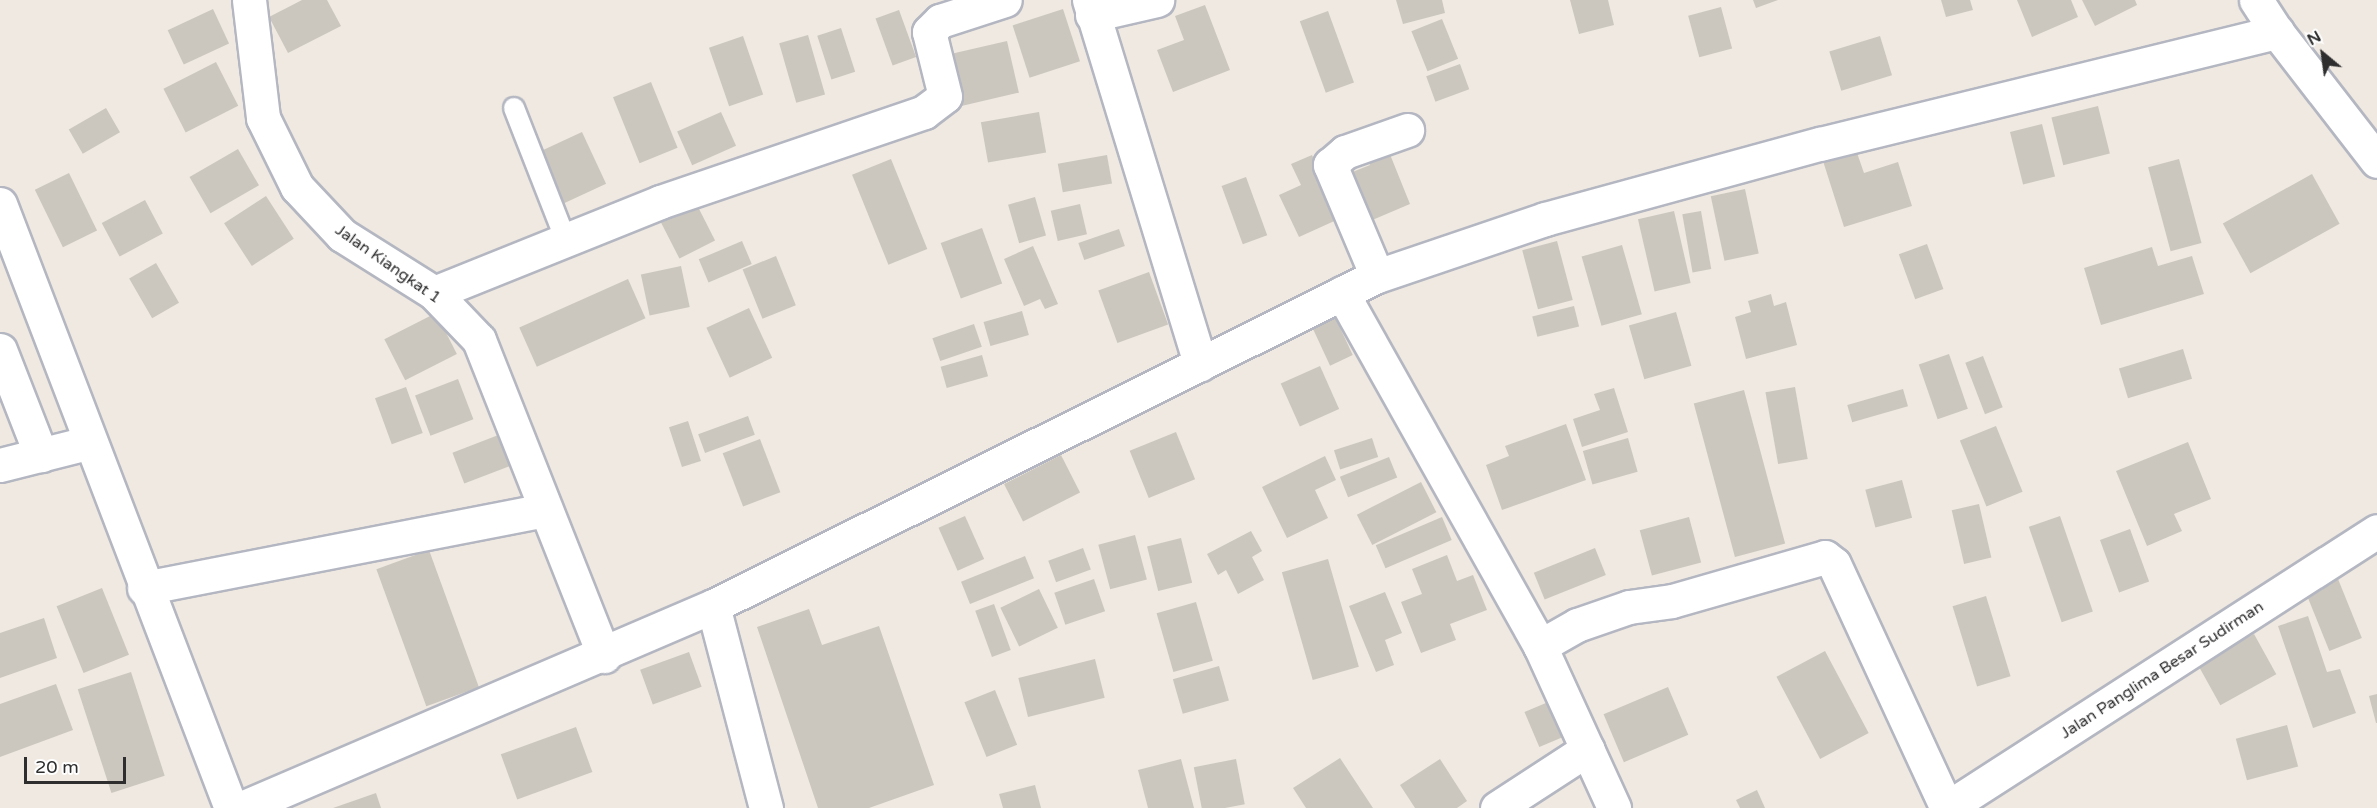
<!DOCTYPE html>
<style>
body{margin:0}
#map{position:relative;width:2377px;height:808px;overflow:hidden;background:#efe9e1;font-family:"Varela Round",sans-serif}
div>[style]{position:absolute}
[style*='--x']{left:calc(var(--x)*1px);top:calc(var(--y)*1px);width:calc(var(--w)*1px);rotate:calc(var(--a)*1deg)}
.building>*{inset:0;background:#cbc7bf;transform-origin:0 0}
.roads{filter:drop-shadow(2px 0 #b4b7c1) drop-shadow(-2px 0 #b4b7c1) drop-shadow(0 2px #b4b7c1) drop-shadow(0 -2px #b4b7c1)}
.lane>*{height:20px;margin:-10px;padding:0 10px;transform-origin:10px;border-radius:10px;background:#fff}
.street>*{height:33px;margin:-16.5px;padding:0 16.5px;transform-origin:16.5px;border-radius:16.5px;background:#fff}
.secondary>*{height:33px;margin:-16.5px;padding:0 16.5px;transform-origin:16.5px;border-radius:16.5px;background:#fff}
span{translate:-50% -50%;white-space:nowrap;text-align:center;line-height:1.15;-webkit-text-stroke:6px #fff;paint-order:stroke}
.street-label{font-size:16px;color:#2e2e2e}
.north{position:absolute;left:2293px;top:24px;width:60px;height:60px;-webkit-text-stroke:4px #fff;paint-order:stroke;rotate:331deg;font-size:16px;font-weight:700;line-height:24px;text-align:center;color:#2e2e2e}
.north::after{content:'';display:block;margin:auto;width:21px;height:27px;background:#2e2e2e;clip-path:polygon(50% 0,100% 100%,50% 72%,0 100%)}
.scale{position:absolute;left:24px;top:757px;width:102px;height:27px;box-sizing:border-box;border:3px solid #2e2e2e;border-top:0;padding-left:8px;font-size:18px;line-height:21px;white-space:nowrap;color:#2e2e2e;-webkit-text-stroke:4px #fff;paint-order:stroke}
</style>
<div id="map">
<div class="building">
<i style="clip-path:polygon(302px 0,327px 0,341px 26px,288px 53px,269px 17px)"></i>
<i style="clip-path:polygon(1396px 0,1442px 0,1445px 13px,1403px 24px)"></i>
<i style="clip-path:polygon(1570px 0,1608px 0,1614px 25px,1579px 34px)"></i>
<i style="clip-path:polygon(1753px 0,1778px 0,1756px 8px)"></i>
<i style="clip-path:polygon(1941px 0,1970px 0,1973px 10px,1946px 17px)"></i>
<i style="clip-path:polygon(2017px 0,2071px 0,2078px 17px,2032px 37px)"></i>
<i style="clip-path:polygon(2082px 0,2135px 0,2137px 5px,2095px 26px)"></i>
<i style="clip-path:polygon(1205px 5px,1230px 70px,1173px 92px,1157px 50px,1184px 40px,1175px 16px)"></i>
<i style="left:1721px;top:7px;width:43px;height:34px;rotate:75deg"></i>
<i style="left:213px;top:9px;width:38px;height:50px;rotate:65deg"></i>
<i style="left:1063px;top:9px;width:55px;height:53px;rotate:72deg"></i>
<i style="left:899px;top:10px;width:50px;height:25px;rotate:70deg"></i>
<i style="left:1328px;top:11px;width:76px;height:30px;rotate:70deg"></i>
<i style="left:1442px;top:19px;width:43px;height:33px;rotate:68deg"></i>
<i style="left:841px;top:28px;width:46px;height:25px;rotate:72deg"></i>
<i style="left:808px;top:35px;width:62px;height:30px;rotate:74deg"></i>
<i style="left:743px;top:36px;width:62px;height:36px;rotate:71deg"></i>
<i style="left:1880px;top:36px;width:41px;height:53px;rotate:73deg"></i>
<i style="left:1007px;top:41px;width:53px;height:59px;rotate:77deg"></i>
<i style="left:216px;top:62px;width:49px;height:59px;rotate:63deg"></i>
<i style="left:1460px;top:64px;width:27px;height:36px;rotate:70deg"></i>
<i style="left:651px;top:82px;width:71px;height:41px;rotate:68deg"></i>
<i style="left:2098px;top:106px;width:49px;height:48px;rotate:76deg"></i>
<i style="left:106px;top:108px;width:28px;height:43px;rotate:60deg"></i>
<i style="left:721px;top:112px;width:37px;height:48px;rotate:66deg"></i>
<i style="left:1039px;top:112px;width:41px;height:59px;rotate:80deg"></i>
<i style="left:2042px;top:124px;width:54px;height:33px;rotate:76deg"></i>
<i style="left:582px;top:132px;width:57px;height:47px;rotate:65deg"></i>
<i style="clip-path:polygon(1385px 142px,1410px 204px,1370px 221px,1350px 173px,1370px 165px,1364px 151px)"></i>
<i style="left:238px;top:149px;width:42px;height:56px;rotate:60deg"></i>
<i style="clip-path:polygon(1856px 150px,1864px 173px,1898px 162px,1912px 206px,1844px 227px,1823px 161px)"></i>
<i style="left:1107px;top:155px;width:29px;height:50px;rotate:80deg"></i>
<i style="clip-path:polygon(1312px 155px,1341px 218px,1299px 237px,1279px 195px,1301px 185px,1291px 164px)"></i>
<i style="left:891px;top:159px;width:97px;height:42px;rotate:68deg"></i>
<i style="left:2179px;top:159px;width:87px;height:32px;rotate:75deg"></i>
<i style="left:69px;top:173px;width:64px;height:38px;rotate:64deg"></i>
<i style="left:2312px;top:174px;width:57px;height:102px;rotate:61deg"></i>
<i style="left:1246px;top:177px;width:62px;height:26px;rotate:70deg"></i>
<i style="left:1745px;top:189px;width:66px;height:35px;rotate:78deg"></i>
<i style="left:266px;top:196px;width:51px;height:50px;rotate:57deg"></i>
<i style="left:1035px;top:197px;width:40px;height:28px;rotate:74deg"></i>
<i style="left:145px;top:200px;width:38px;height:49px;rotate:62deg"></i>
<i style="left:696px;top:203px;width:42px;height:40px;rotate:63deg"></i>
<i style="left:1080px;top:204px;width:31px;height:30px;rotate:77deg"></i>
<i style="left:1674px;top:211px;width:74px;height:37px;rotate:77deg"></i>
<i style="left:1701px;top:211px;width:59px;height:19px;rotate:80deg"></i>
<i style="left:982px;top:228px;width:59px;height:44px;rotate:70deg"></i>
<i style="left:1119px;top:229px;width:18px;height:43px;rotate:71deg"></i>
<i style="left:742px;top:241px;width:25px;height:47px;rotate:67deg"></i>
<i style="left:1557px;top:241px;width:61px;height:36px;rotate:75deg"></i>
<i style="left:1927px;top:244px;width:48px;height:30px;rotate:70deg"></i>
<i style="left:1622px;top:245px;width:72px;height:42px;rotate:74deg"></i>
<i style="clip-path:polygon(1033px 246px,1058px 304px,1045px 309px,1040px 299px,1024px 306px,1004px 259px)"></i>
<i style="clip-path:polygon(2152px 247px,2158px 266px,2192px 256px,2204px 294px,2101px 325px,2084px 268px)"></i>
<i style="left:776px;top:256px;width:53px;height:36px;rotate:68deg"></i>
<i style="left:156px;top:263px;width:46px;height:31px;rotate:60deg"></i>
<i style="left:681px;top:266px;width:42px;height:41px;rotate:78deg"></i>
<i style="left:1149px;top:272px;width:56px;height:54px;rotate:70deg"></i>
<i style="left:628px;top:279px;width:43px;height:119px;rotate:66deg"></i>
<i style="clip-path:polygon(1771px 294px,1774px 306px,1786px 302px,1797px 345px,1746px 359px,1735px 317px,1751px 312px,1748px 301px)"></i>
<i style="left:1574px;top:306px;width:21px;height:43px;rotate:76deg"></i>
<i style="left:749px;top:308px;width:55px;height:47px;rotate:65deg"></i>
<i style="left:1022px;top:311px;width:25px;height:40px;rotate:74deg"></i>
<i style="left:1676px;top:312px;width:56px;height:49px;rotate:74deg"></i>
<i style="left:436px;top:313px;width:46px;height:58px;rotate:63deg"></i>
<i style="left:1335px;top:317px;width:42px;height:25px;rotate:65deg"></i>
<i style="left:974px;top:324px;width:24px;height:44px;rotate:71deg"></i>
<i style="left:2183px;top:349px;width:31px;height:67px;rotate:73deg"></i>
<i style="left:1949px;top:354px;width:58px;height:32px;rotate:71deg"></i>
<i style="left:982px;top:355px;width:22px;height:43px;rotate:74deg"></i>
<i style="left:1983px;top:356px;width:55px;height:19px;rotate:69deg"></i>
<i style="left:1320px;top:366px;width:47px;height:43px;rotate:66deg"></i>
<i style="left:458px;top:379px;width:43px;height:46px;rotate:69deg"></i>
<i style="left:406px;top:387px;width:49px;height:33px;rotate:70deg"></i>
<i style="left:1795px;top:387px;width:73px;height:30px;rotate:80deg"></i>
<i style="clip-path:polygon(1614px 388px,1628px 432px,1582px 447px,1573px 419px,1600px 410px,1594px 394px)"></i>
<i style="left:1903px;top:389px;width:18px;height:58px;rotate:74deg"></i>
<i style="left:1744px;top:390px;width:159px;height:52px;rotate:75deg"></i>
<i style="left:748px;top:416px;width:20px;height:53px;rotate:70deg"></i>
<i style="left:688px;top:421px;width:42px;height:20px;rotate:72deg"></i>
<i style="clip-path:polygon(1566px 424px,1586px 480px,1502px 510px,1486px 465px,1509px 456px,1505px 446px)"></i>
<i style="left:1996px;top:426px;width:71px;height:39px;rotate:68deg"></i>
<i style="left:1176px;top:432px;width:51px;height:50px;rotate:68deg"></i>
<i style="left:501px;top:434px;width:33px;height:52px;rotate:69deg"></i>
<i style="left:1372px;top:438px;width:20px;height:40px;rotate:72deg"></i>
<i style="left:1628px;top:438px;width:35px;height:47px;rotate:74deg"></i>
<i style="left:760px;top:439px;width:57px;height:40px;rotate:69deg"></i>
<i style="clip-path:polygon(2188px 442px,2211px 499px,2174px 514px,2182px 531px,2147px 546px,2116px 471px)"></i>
<i style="left:1061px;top:455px;width:42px;height:64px;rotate:63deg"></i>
<i style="clip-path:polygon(1325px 456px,1336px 480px,1315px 490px,1328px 518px,1287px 538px,1262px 487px)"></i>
<i style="left:1389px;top:457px;width:22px;height:53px;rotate:68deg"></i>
<i style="left:1902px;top:480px;width:39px;height:38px;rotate:75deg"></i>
<i style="left:1421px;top:482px;width:34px;height:72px;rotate:63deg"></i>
<i style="left:1979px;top:504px;width:55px;height:28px;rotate:77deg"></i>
<i style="left:965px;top:516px;width:47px;height:29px;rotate:66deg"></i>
<i style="left:2060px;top:516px;width:101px;height:33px;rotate:71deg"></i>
<i style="left:1442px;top:517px;width:25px;height:72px;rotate:67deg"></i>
<i style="left:1689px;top:517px;width:47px;height:51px;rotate:75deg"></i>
<i style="left:2130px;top:529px;width:56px;height:32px;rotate:70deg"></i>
<i style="clip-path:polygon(1251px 531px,1262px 551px,1252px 557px,1264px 580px,1238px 594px,1226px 570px,1218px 575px,1207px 554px)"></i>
<i style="left:1135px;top:535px;width:46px;height:38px;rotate:75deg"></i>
<i style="left:1181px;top:538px;width:46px;height:35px;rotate:76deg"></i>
<i style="left:1083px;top:548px;width:23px;height:37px;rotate:70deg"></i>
<i style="left:1595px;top:548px;width:29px;height:66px;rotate:68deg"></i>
<i style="left:429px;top:550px;width:146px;height:56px;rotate:70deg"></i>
<i style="clip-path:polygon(1447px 555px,1457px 581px,1473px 575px,1487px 610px,1450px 624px,1456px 640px,1421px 653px,1401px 602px,1422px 594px,1412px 569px)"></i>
<i style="left:1025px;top:556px;width:24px;height:69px;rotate:68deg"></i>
<i style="left:1328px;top:559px;width:112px;height:48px;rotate:74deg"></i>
<i style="left:2336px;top:574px;width:69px;height:35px;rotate:68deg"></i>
<i style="left:1094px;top:579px;width:34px;height:42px;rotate:71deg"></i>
<i style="left:102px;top:588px;width:72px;height:49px;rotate:68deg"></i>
<i style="left:1039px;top:589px;width:43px;height:43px;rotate:64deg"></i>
<i style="clip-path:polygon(1385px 592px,1402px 633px,1385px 640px,1394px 665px,1376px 672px,1349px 606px)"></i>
<i style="left:1986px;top:596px;width:84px;height:35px;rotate:73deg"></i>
<i style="left:1196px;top:602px;width:61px;height:41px;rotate:74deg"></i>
<i style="left:994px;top:604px;width:49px;height:20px;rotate:70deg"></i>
<i style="clip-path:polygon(809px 609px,822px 645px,879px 626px,934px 785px,869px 808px,818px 808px,757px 627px)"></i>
<i style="clip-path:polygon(2308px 616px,2327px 672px,2340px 669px,2356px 713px,2313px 728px,2278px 626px)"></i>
<i style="clip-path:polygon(44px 618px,57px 658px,0 678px,0 633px)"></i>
<i style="left:2254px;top:634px;width:46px;height:64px;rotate:61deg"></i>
<i style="left:1825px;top:651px;width:93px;height:55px;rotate:62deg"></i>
<i style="left:689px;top:652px;width:37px;height:52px;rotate:70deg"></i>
<i style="left:1095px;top:659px;width:40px;height:79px;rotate:76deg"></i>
<i style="left:1219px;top:666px;width:36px;height:48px;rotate:74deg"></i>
<i style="left:131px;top:672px;width:109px;height:56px;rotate:72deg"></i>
<i style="clip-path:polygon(56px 684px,73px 730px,0 757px,0 704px)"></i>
<i style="left:1668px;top:687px;width:52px;height:70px;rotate:67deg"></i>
<i style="left:995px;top:690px;width:59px;height:33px;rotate:68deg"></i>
<i style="clip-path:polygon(2377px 694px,2377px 723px,2376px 723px,2369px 696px)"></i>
<i style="left:1553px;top:700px;width:38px;height:31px;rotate:67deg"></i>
<i style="left:2287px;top:725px;width:43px;height:53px;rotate:75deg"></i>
<i style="left:576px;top:727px;width:48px;height:80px;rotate:70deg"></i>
<i style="clip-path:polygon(1340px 758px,1373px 808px,1306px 808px,1293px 788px)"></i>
<i style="clip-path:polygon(1181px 759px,1194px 808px,1148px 808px,1138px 770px)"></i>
<i style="left:1236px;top:759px;width:46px;height:43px;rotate:79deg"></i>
<i style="clip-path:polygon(1440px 759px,1467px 801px,1457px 808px,1415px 808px,1400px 785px)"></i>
<i style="clip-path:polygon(1035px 785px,1041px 808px,1003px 808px,999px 794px)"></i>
<i style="clip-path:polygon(1757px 790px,1765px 808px,1740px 808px,1736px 800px)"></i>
<i style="clip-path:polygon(376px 793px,381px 808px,333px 808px)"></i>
</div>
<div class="roads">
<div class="lane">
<i style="--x:514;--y:108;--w:140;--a:68.6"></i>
</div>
<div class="street">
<i style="--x:249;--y:0;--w:119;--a:83.2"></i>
<i style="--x:263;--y:118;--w:77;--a:63.8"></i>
<i style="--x:297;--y:187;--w:66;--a:46.8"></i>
<i style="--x:342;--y:235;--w:109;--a:32.2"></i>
<i style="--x:434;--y:293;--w:65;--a:46.2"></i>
<i style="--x:479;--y:340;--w:340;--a:68.4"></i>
<i style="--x:1089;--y:0;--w:381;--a:73"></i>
<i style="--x:1092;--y:15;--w:67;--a:-13"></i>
<i style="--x:0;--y:204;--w:647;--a:69.07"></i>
<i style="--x:1377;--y:276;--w:121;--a:-112.9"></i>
<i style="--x:1330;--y:165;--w:20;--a:-41"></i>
<i style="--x:1345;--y:152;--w:66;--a:-19.5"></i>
<i style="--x:434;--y:293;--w:244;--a:-21.9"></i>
<i style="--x:660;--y:202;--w:279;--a:-18.8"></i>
<i style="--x:924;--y:112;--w:26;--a:-37"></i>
<i style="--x:945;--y:96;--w:66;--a:-104"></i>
<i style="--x:929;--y:32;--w:16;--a:-45"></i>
<i style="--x:940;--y:21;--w:68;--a:-17.9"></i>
<i style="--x:1342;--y:293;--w:405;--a:60.7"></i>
<i style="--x:1540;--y:646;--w:178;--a:65.4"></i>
<i style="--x:0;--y:350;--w:113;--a:68.7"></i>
<i style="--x:0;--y:465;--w:90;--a:-14.2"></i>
<i style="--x:144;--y:588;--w:409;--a:-11"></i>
<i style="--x:713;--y:606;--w:209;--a:75.3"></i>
<i style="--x:1540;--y:646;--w:43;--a:-29.6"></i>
<i style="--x:1577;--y:625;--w:55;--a:-19.1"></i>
<i style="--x:1629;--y:607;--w:43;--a:-7.9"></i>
<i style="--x:1672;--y:601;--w:159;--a:-16"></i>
<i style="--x:1825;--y:557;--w:11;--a:38"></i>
<i style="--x:1834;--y:564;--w:269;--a:65.2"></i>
<i style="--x:1497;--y:808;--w:108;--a:-33"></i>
</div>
<div class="secondary">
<i style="--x:2256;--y:0;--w:38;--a:57"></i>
<i style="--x:242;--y:808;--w:512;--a:-23.21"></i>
<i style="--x:713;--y:606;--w:741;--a:-26.43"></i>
<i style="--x:1377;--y:276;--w:177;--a:-18.7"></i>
<i style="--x:1545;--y:219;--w:285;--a:-15.3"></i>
<i style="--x:1820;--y:144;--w:471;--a:-13.8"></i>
<i style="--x:2277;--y:32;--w:163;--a:52.2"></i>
<i style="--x:1947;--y:808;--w:511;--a:-32.79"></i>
</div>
</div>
<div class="street-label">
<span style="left:388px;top:264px;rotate:35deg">Jalan Kiangkat 1</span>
<span style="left:2162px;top:670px;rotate:-33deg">Jalan Panglima Besar Sudirman</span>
</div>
<div class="north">N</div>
<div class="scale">20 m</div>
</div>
